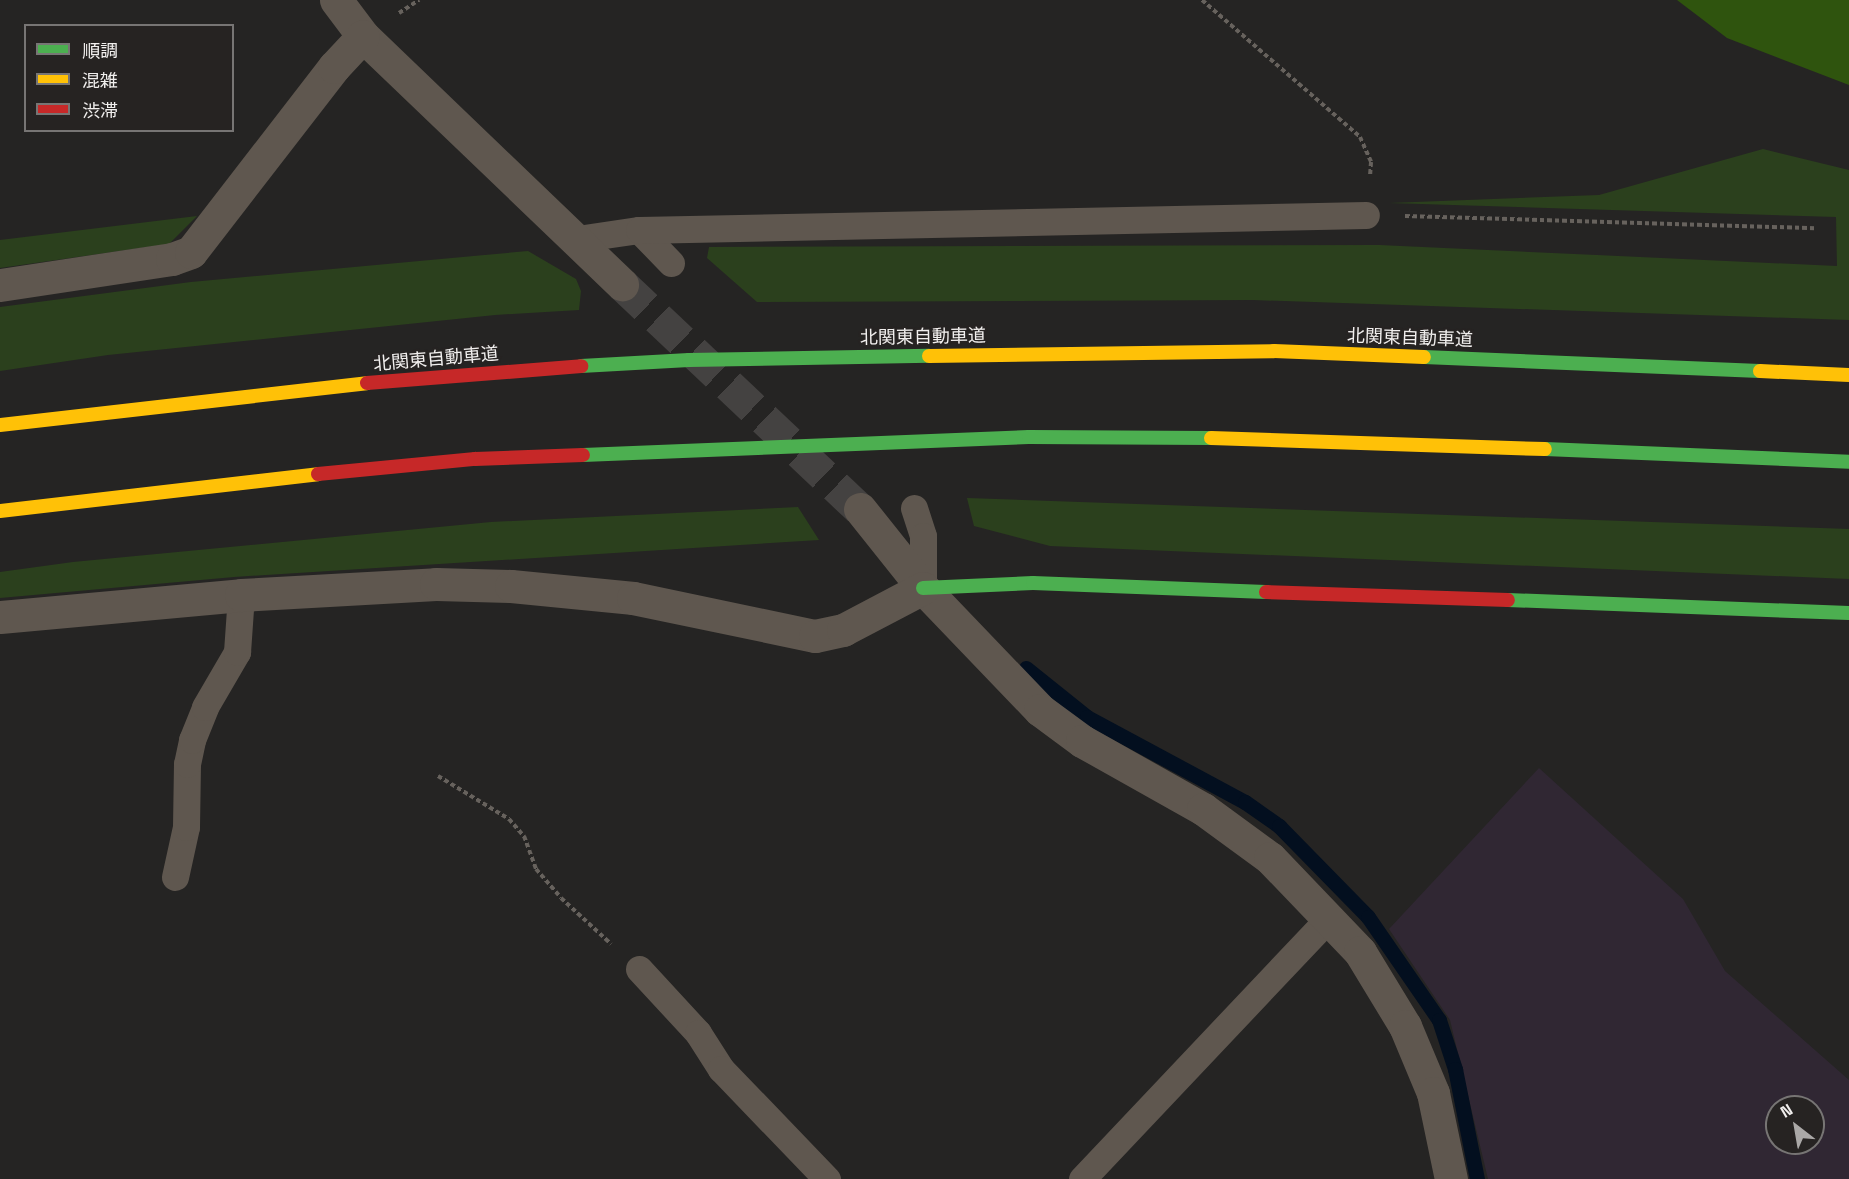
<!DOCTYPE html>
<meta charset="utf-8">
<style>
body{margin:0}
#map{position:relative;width:1849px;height:1179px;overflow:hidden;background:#252423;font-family:"Space Grotesk","Noto Sans JP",sans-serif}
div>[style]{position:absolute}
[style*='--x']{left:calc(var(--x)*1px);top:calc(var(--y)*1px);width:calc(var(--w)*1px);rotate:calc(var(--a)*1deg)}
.commercial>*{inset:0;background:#302733}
.green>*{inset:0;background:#2b401d}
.forest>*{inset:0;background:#2f540e}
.stream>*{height:15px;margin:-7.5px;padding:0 7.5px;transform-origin:7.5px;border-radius:7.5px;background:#030f1f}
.secondary-tunnel>*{height:33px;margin-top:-16.5px;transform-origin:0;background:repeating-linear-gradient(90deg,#444241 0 33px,transparent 0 49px)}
.path>*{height:4px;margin-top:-2px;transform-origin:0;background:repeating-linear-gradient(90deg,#67625d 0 4.5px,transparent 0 7.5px)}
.lane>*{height:27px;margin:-13.5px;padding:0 13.5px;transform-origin:13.5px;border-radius:13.5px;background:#5f574f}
.street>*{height:33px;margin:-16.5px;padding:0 16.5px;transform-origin:16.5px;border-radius:16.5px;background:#5f574f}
.fast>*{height:14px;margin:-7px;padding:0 7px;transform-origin:7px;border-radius:7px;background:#4caf50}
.slow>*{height:14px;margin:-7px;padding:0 7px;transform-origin:7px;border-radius:7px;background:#ffc107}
.jam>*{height:14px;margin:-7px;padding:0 7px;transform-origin:7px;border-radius:7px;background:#c62828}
span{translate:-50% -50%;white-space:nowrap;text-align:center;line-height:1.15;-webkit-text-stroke:4.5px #262322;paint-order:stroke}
.street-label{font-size:18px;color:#f1efee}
.legend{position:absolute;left:24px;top:24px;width:210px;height:108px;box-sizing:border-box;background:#262322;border:2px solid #777574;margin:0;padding:8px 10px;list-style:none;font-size:18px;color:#f1efee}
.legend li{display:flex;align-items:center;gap:12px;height:30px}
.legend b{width:30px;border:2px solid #777574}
.north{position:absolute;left:1765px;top:1095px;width:60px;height:60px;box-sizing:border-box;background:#262322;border:2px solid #777574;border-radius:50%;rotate:329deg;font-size:16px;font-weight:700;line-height:24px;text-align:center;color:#f1efee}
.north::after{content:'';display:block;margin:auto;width:21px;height:27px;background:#aaa8a7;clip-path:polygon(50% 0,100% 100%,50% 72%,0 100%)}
</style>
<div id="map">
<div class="commercial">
<i style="clip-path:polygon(evenodd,1539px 768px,1683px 899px,1725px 971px,1849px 1080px,1849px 1179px,1488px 1179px,1450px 1020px,1389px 929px,1539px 768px,1777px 1107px,1813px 1107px,1813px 1143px,1777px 1143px,1777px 1107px)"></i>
</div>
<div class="green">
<i style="clip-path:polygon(1763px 149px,1849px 170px,1849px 320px,1253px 300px,757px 302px,707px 258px,709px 247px,1379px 245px,1837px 266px,1836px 217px,1389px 203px,1599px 195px)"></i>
<i style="clip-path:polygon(197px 216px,169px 244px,0 268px,0 240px)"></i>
<i style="clip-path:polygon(528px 251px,576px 279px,581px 291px,579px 310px,495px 315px,108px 355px,0 371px,0 307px,191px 282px)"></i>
<i style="clip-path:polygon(967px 498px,1849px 529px,1849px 579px,1050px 546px,974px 526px)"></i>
<i style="clip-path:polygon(798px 507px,819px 540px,234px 577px,0 598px,0 572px,73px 562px,491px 522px)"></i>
</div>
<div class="forest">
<i style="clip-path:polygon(1677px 0,1849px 0,1849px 85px,1727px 38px)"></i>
</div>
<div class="stream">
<i style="--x:1026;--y:668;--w:78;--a:38.8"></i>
<i style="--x:1087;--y:717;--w:179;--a:28.3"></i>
<i style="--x:1245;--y:802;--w:42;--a:35.2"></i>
<i style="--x:1279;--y:826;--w:127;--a:45.6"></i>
<i style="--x:1368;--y:917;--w:125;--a:55.4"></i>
<i style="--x:1439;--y:1020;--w:52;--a:71.9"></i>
<i style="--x:1455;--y:1069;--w:112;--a:78.7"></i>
</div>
<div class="secondary-tunnel">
<i style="--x:622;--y:284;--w:328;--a:43.4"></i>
</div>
<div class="path">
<i style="--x:1202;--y:0;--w:209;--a:40.9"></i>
<i style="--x:1360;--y:137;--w:27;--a:66"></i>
<i style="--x:1371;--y:162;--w:15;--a:94"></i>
<i style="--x:399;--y:13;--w:24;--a:-33"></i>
<i style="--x:1405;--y:216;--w:410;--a:1.7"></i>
<i style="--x:438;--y:776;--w:83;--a:31.2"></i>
<i style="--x:509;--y:819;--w:23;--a:49"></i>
<i style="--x:524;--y:836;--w:35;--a:70"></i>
<i style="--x:536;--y:869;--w:38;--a:49"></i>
<i style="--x:561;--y:898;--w:68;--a:42.6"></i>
</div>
<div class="lane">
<i style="--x:639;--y:230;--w:46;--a:45.9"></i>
<i style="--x:577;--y:239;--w:63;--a:-8.3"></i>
<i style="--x:639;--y:230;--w:727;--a:-1.18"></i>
<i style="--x:914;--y:508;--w:29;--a:72"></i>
<i style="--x:923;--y:536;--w:52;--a:90"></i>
<i style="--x:175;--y:877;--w:51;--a:-77.6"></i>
<i style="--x:186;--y:827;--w:63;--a:-89.1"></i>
<i style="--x:187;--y:764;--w:25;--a:-78"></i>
<i style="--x:192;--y:740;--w:35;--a:-68"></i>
<i style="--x:205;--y:707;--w:64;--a:-59.8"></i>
<i style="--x:237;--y:652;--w:57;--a:-86"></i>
<i style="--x:639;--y:969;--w:87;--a:47.3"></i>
<i style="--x:698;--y:1033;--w:43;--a:57.4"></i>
<i style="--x:721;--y:1069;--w:153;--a:46.1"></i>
<i style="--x:1082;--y:1179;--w:359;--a:-46.6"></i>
</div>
<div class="street">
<i style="--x:336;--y:0;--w:45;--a:53.1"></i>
<i style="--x:363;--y:36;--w:359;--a:43.8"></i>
<i style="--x:0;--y:285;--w:174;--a:-8.6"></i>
<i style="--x:172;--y:259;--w:20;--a:-20"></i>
<i style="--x:191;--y:252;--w:234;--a:-52.3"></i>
<i style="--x:334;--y:67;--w:42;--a:-46.9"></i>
<i style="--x:860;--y:509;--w:101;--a:51.4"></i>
<i style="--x:923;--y:588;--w:169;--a:46.2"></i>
<i style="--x:1040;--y:710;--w:52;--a:36.4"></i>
<i style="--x:1082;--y:741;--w:139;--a:29.3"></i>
<i style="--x:1203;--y:809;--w:83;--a:36.2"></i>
<i style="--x:1270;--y:858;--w:130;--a:46.2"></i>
<i style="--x:1360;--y:952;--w:87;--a:58.7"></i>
<i style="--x:1405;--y:1026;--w:73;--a:67.3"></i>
<i style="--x:1433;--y:1093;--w:88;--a:78.2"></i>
<i style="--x:0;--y:617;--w:242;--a:-5.2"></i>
<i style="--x:241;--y:595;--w:195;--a:-3.2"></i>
<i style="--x:436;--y:584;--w:75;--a:1.5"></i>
<i style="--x:511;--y:586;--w:123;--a:5.6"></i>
<i style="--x:633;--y:598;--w:186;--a:11.8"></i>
<i style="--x:815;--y:636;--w:29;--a:-12"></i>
<i style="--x:843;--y:630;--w:90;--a:-27.7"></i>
</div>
<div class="fast">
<i style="--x:1424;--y:357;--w:336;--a:2.4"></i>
<i style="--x:581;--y:366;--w:108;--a:-3.2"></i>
<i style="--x:689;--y:360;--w:240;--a:-1"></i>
<i style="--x:1545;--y:449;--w:304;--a:2.4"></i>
<i style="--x:583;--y:455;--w:446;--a:-2.3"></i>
<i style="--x:1029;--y:437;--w:182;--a:0.3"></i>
<i style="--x:923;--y:588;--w:110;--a:-2.6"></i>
<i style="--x:1033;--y:583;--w:233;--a:2.2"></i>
<i style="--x:1508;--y:600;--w:341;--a:2.2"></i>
</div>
<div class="slow">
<i style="--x:929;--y:356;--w:345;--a:-0.8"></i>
<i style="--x:1274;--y:351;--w:150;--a:2.3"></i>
<i style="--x:1760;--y:371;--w:89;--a:2.6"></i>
<i style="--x:0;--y:425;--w:369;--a:-6.5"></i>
<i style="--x:1211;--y:438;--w:334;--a:1.9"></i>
<i style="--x:0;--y:511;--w:320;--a:-6.6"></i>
</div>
<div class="jam">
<i style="--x:367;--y:383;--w:215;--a:-4.5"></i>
<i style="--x:318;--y:474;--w:158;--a:-5.5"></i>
<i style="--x:475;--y:459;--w:108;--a:-2.1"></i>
<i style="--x:1266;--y:592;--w:242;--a:1.9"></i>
</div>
<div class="street-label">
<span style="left:923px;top:337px;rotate:-1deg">北関東自動車道</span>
<span style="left:1410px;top:338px;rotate:2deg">北関東自動車道</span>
<span style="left:436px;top:359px;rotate:-5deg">北関東自動車道</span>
</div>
<ul class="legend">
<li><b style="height:8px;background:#4caf50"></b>順調</li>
<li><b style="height:8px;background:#ffc107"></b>混雑</li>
<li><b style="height:8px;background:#c62828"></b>渋滞</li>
</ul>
<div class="north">N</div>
</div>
